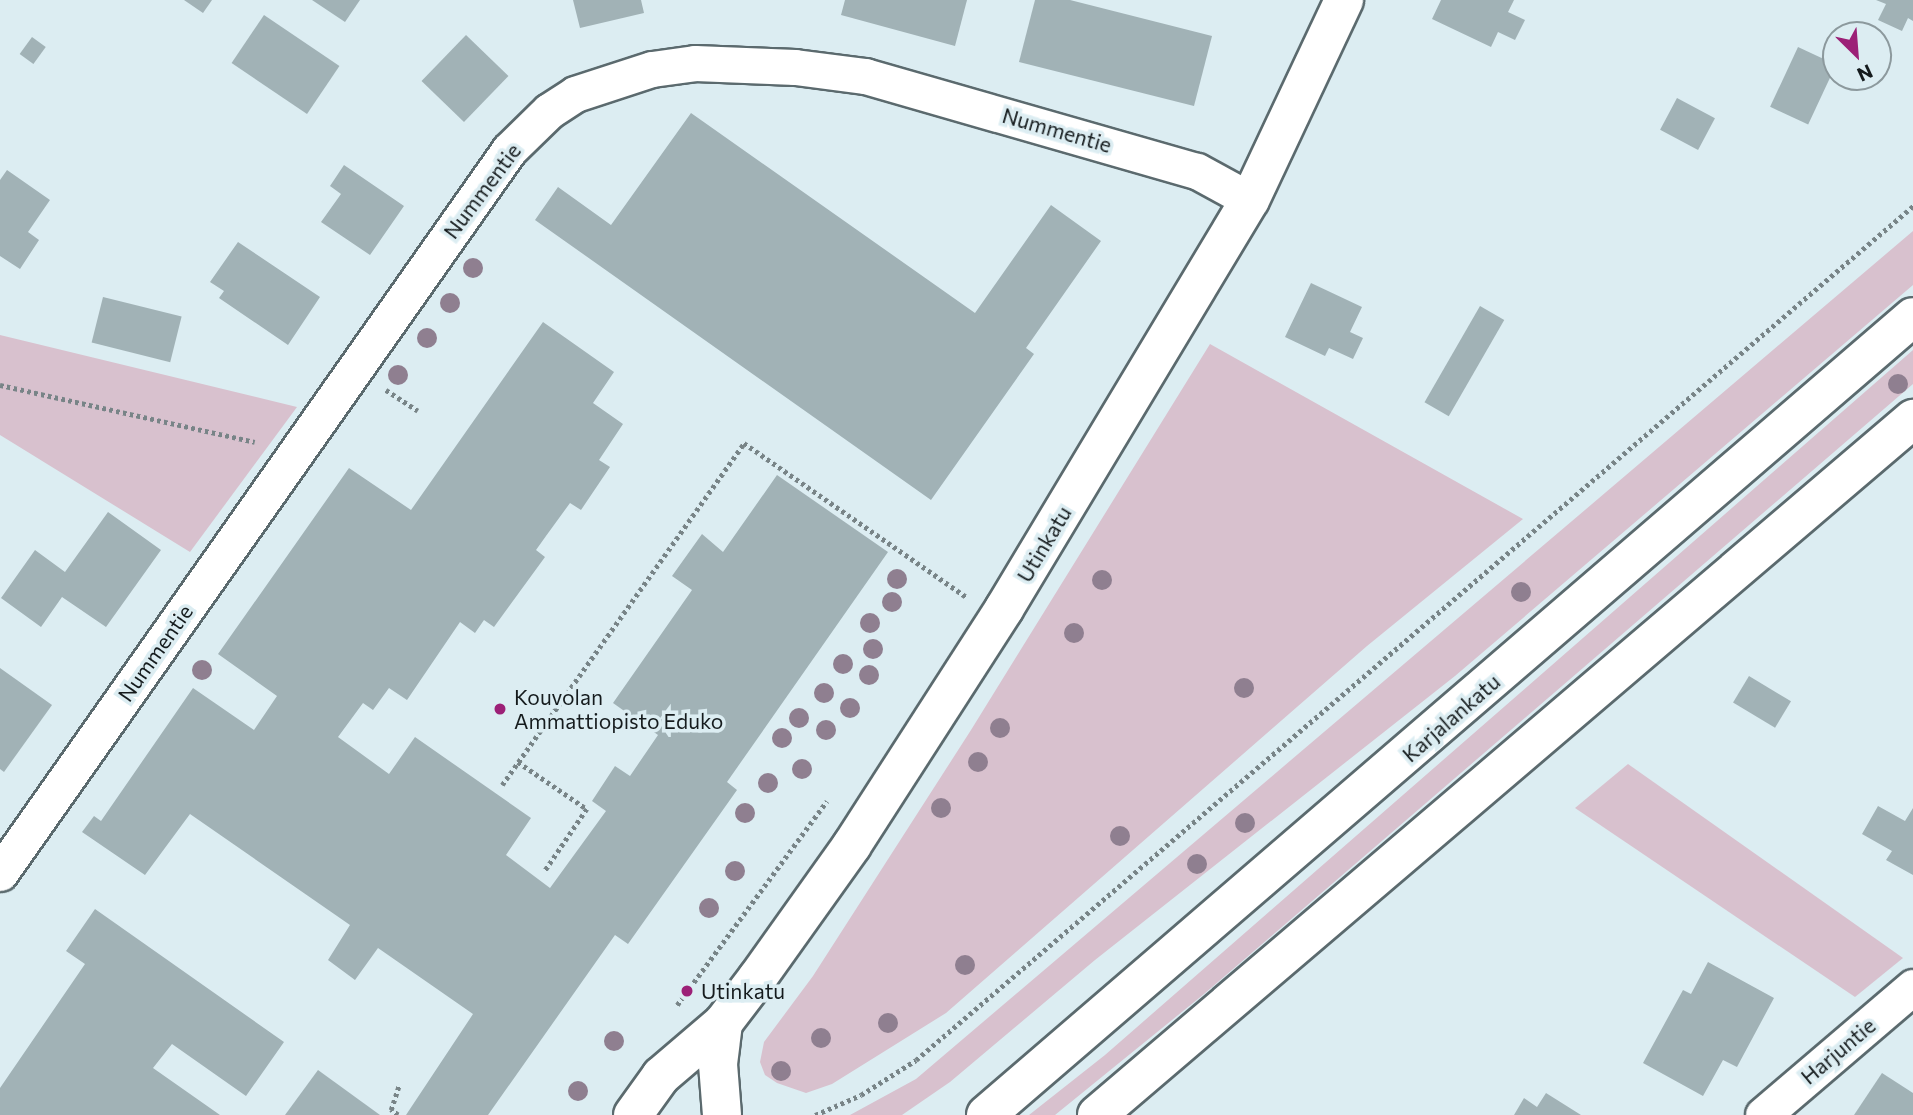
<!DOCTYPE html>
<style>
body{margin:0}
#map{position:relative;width:1913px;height:1115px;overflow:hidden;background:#dcedf2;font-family:Commissioner,sans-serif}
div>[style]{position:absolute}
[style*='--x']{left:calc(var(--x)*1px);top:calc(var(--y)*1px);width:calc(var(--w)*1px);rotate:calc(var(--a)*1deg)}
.green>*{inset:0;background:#d8c1ce}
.building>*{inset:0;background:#a1b2b6;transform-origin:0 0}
.path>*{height:4.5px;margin-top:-2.25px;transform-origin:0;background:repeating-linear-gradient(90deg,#788487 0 3.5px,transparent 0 7px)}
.roads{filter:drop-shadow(2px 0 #5b6a6e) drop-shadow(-2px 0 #5b6a6e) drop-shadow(0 2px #5b6a6e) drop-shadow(0 -2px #5b6a6e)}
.street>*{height:35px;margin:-17.5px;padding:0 17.5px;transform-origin:17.5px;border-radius:17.5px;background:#fff}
.secondary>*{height:38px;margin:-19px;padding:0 19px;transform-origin:19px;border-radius:19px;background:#fff}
.trees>*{width:20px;height:20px;margin:-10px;border-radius:50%;background:#8f7f90}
.dots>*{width:19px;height:19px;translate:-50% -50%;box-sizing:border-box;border:4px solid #dcedf2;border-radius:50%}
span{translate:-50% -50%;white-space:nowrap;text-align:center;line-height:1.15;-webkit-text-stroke:7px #dcedf2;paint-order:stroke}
.street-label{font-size:21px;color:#151b1d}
.poi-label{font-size:21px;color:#151b1d}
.left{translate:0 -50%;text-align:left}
.north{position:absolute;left:1822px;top:21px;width:70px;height:70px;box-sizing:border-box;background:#dcedf2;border:2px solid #8c999d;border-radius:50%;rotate:155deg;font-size:19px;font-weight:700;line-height:28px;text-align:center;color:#151b1d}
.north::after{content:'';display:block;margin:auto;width:24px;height:32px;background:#9c2077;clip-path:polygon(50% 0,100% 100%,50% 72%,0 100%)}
</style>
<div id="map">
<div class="green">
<i style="clip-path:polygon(1913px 231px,1913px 285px,1455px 676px,1095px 960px,950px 1082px,902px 1115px,850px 1115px,916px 1079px)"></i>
<i style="clip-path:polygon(0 335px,297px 407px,190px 552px,0 435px)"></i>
<i style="clip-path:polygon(1210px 344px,1523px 519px,1367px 646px,946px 1013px,832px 1084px,806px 1093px,777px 1083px,765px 1075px,760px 1062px,764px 1042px,813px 976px,971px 730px)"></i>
<i style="clip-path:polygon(1913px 350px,1913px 384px,1204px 994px,1055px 1115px,1029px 1115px,1105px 1055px)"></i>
<i style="clip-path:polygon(1628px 764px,1903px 958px,1855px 997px,1575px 808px)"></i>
</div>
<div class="building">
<i style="clip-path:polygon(184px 0,212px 0,203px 13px)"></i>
<i style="clip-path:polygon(312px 0,360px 0,345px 22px)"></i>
<i style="clip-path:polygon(573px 0,641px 0,644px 13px,580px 28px)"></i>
<i style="clip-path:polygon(845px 0,967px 0,955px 46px,841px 15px)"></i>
<i style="clip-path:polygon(1035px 0,1070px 0,1212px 36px,1194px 106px,1019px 62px)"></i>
<i style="clip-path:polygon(1441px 0,1514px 0,1508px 12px,1525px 20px,1515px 40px,1498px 32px,1491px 47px,1432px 19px)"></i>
<i style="clip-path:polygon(1876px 0,1913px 0,1913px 21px,1908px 18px,1902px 31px,1878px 20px,1886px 4px)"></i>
<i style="left:264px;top:15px;width:91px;height:58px;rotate:34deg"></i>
<i style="left:466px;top:35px;width:59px;height:64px;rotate:44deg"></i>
<i style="left:32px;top:37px;width:17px;height:21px;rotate:36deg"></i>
<i style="left:1798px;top:47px;width:42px;height:66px;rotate:25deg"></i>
<i style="left:1677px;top:98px;width:43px;height:36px;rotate:28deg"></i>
<i style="clip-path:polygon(691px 113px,975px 313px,1051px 205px,1101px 241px,1026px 348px,1034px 354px,931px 500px,535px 220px,558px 187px,611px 225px)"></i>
<i style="clip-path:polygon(344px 165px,404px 206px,370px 255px,321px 222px,341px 194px,330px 186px)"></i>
<i style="clip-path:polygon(7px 170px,50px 200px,28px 232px,39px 240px,20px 269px,0 256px,0 180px)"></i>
<i style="clip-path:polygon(238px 242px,320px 297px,288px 345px,219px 298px,224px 291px,210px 282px)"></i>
<i style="clip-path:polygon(1311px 283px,1362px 307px,1350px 332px,1363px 338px,1353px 359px,1329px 348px,1325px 356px,1285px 337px)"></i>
<i style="left:103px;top:297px;width:81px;height:47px;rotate:14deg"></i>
<i style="left:1480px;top:306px;width:28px;height:111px;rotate:30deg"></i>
<i style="clip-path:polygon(543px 322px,614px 372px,593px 403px,623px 424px,599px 460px,610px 467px,581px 510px,570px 503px,546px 536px,536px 550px,545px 557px,494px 627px,484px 620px,475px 633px,460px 622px,407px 700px,389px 688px,373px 710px,363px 703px,338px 737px,389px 774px,415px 737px,531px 818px,506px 855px,550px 888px,606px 811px,592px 801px,615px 766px,630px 776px,658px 735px,613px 703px,692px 590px,672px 576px,702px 534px,723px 552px,777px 475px,888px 552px,727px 782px,737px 790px,628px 944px,615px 935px,488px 1115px,406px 1115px,473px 1014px,378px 948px,355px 980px,328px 960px,350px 925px,190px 814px,145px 875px,82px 832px,94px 816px,101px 821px,193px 688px,254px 730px,277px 696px,218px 654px,349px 468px,411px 510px)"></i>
<i style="clip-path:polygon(108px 512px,161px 550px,106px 627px,62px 597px,41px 627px,1px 598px,35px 550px,65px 572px)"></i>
<i style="clip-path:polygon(0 668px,52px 705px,4px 772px,0 769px)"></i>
<i style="left:1749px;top:676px;width:49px;height:31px;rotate:31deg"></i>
<i style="clip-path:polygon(1878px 806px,1905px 821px,1913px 808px,1913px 875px,1886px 860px,1892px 851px,1862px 834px)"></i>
<i style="clip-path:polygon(95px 909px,284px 1042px,246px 1096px,172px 1044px,153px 1068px,220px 1115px,0 1115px,0 1088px,85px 964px,66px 951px)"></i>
<i style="clip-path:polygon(1708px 962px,1774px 998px,1737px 1067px,1723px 1060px,1703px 1096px,1643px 1063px,1683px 990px,1691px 994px)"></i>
<i style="clip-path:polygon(318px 1070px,380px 1115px,285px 1115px)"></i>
<i style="clip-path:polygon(1882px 1073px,1913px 1093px,1913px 1115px,1854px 1115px)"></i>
<i style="clip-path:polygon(1546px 1093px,1581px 1115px,1514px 1115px,1524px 1098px,1537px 1107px)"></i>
</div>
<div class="path">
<i style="--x:0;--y:385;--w:261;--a:12.6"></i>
<i style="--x:386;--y:390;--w:38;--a:33"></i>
<i style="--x:518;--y:762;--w:83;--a:34.3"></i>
<i style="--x:587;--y:809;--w:75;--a:124.1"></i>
<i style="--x:502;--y:785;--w:419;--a:-54.7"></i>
<i style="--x:744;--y:443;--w:270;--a:34.7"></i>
<i style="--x:677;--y:1005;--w:253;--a:-53.7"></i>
<i style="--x:398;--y:1115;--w:9;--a:-144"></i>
<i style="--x:391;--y:1110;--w:25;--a:-72"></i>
<i style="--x:815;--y:1115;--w:50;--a:-23.5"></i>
<i style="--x:861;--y:1095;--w:65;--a:-32.5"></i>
<i style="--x:916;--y:1060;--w:1313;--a:-40.58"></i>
</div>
<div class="roads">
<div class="street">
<i style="--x:0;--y:873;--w:884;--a:-54.85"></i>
<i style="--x:509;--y:150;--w:56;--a:-44.3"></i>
<i style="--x:549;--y:111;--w:31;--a:-33"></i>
<i style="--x:575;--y:94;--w:81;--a:-18"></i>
<i style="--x:652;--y:69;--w:43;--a:-7.9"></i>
<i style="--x:695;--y:63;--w:100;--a:2.3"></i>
<i style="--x:795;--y:67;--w:71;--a:7.3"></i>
<i style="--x:865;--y:76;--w:345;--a:16"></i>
<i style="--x:1197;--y:171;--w:60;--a:28.7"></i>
<i style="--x:1763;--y:1115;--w:197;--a:-40.5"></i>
</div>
<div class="secondary">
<i style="--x:633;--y:1115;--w:48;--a:-54.3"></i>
<i style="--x:661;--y:1076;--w:82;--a:-40.5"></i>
<i style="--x:723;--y:1023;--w:58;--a:-52.7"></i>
<i style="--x:758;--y:977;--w:162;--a:-54.5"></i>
<i style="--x:852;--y:845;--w:281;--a:-57.2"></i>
<i style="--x:1004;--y:609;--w:477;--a:-59"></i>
<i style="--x:1250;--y:200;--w:221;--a:-64.8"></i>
<i style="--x:722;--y:1115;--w:51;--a:-94.5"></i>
<i style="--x:718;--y:1064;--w:41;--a:-83"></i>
<i style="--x:986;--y:1115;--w:1223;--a:-40.72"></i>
<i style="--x:1097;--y:1115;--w:1073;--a:-40.46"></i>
</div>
</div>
<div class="trees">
<i style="left:473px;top:268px"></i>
<i style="left:450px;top:303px"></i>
<i style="left:427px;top:338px"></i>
<i style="left:398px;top:375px"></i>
<i style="left:1898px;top:384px"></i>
<i style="left:897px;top:579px"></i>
<i style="left:1102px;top:580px"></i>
<i style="left:1521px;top:592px"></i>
<i style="left:892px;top:602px"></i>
<i style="left:870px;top:623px"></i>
<i style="left:1074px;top:633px"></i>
<i style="left:873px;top:649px"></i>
<i style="left:843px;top:664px"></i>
<i style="left:202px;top:670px"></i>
<i style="left:869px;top:675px"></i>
<i style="left:1244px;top:688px"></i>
<i style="left:824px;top:693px"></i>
<i style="left:850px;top:708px"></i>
<i style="left:799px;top:718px"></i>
<i style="left:1000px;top:728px"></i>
<i style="left:826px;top:730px"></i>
<i style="left:782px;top:738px"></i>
<i style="left:978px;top:762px"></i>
<i style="left:802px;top:769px"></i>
<i style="left:768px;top:783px"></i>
<i style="left:941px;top:808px"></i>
<i style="left:745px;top:813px"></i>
<i style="left:1245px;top:823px"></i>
<i style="left:1120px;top:836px"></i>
<i style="left:1197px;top:864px"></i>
<i style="left:735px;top:871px"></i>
<i style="left:709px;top:908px"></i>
<i style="left:965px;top:965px"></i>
<i style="left:888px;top:1023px"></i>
<i style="left:821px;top:1038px"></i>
<i style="left:614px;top:1041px"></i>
<i style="left:781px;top:1071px"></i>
<i style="left:578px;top:1091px"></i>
</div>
<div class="dots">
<i style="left:500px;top:709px;background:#9c2077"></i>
<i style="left:687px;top:991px;background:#9c2077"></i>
</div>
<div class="street-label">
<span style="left:1057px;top:130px;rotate:16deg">Nummentie</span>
<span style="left:482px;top:191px;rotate:-53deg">Nummentie</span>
<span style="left:1044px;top:544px;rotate:-59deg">Utinkatu</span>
<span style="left:155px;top:653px;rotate:-55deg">Nummentie</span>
<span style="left:1451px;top:718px;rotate:-41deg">Karjalankatu</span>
<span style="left:1838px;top:1051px;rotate:-40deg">Harjuntie</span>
</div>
<div class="poi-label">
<span class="left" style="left:514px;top:709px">Kouvolan<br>Ammattiopisto Eduko</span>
<span class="left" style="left:701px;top:991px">Utinkatu</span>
</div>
<div class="north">N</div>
</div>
